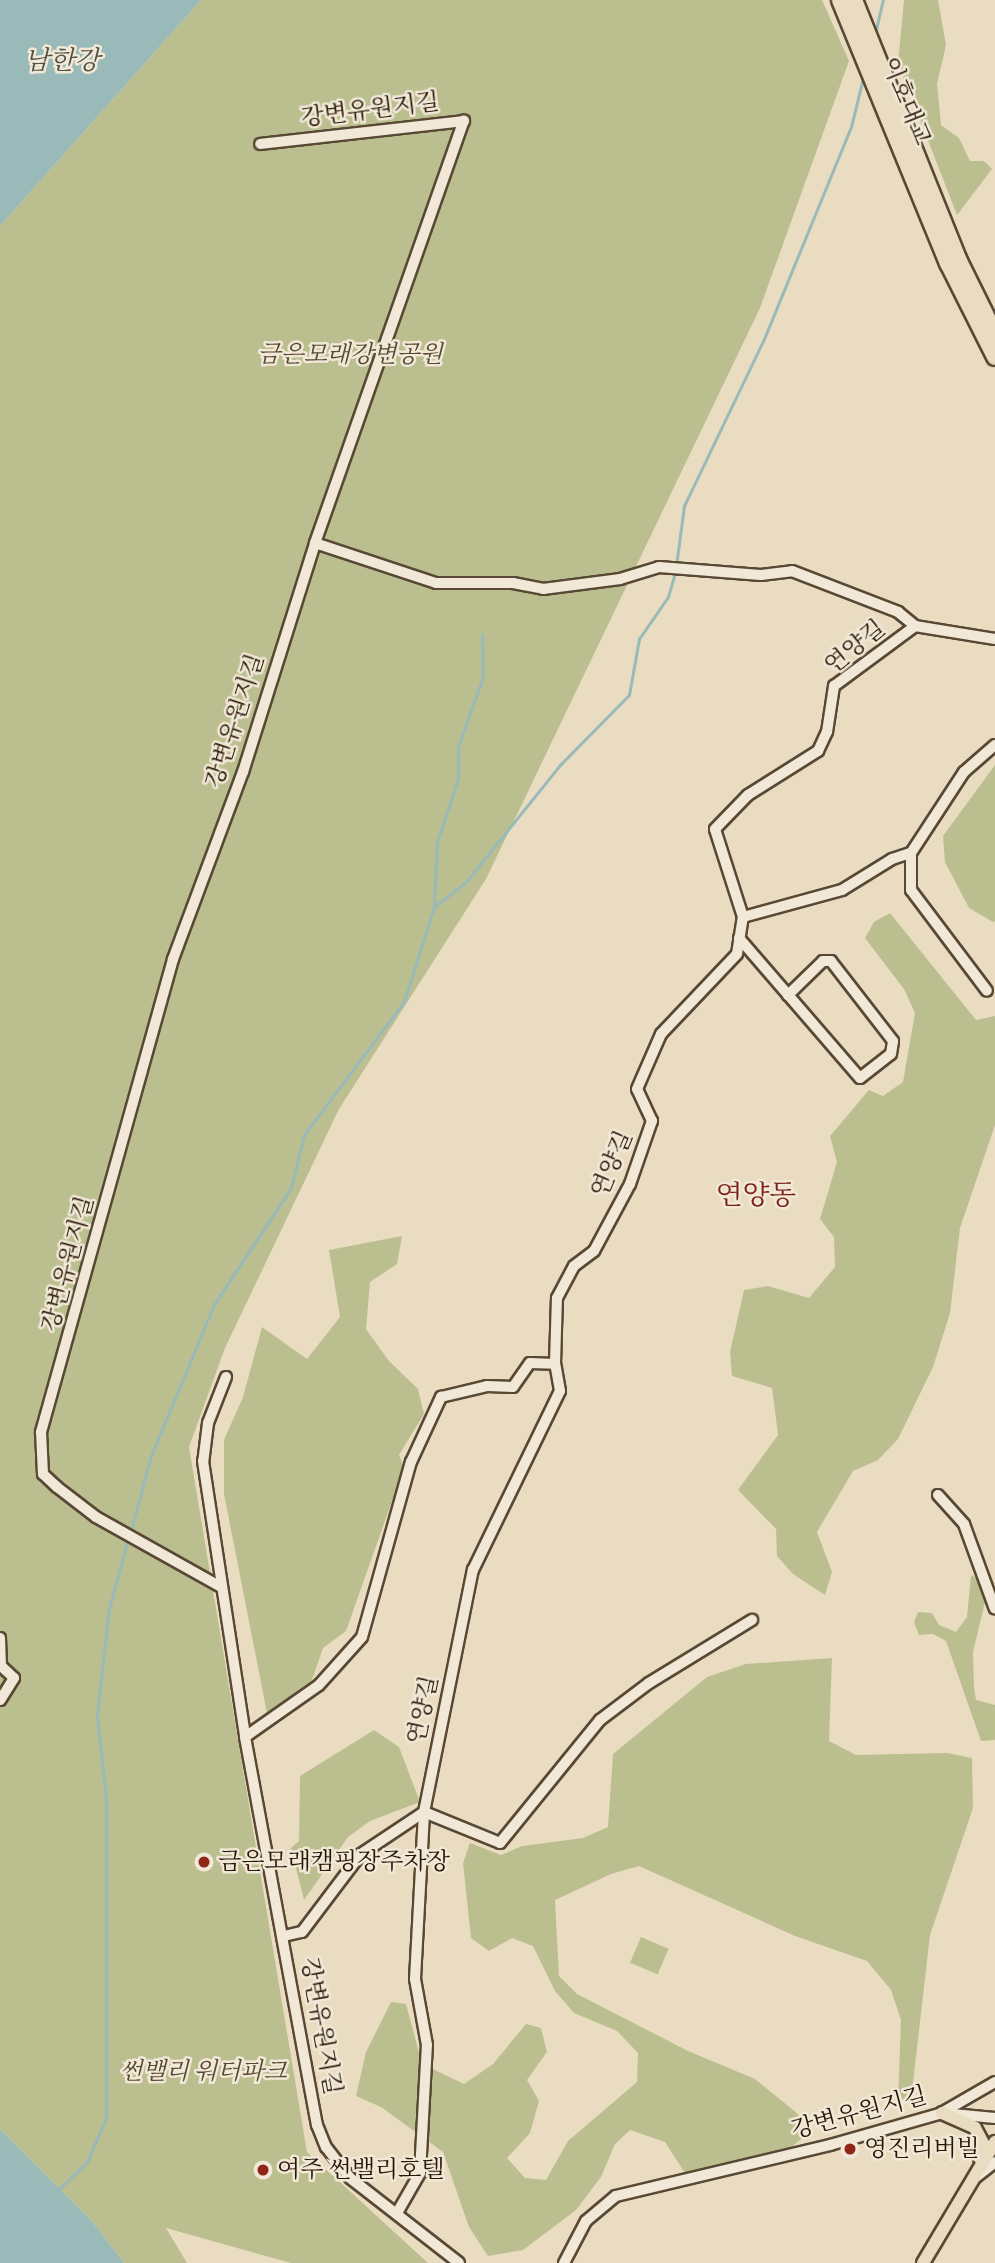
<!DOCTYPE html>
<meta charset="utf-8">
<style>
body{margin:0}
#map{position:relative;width:995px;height:2263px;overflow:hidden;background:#eadcc1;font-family:"IM FELL Great Primer","Noto Serif KR",serif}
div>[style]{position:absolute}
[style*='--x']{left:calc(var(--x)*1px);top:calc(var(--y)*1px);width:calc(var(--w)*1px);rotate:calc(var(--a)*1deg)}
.green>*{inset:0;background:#bbbf90;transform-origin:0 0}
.water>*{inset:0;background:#99bab9}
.stream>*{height:2.5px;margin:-1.25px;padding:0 1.25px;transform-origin:1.25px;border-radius:1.25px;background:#99bab9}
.roads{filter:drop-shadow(2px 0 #584834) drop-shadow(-2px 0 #584834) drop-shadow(0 2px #584834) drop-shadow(0 -2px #584834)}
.minor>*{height:10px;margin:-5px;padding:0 5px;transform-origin:5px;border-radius:5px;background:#f1e8d7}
.major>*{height:12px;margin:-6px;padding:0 6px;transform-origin:6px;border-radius:6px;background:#eadcc1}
.highway>*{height:16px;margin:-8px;padding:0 8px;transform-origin:8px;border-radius:8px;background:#eadcc1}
.dots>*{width:19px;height:19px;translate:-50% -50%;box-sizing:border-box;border:4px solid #f1e8d7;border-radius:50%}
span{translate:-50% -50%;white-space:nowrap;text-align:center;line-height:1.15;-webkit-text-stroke:5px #f1e8d7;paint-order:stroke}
.street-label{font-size:24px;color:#281705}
.park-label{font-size:24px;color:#54492f;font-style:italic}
.poi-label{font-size:24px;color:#281705}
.left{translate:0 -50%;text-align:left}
.water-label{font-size:26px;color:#505044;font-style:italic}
.quarter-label{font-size:28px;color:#7a1f14}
</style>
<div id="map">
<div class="green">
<i style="clip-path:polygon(201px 0,822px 0,849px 61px,760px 308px,486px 879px,339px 1109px,225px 1348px,189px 1447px,307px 2152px,428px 2263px,291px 2263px,166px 2228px,187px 2263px,124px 2263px,91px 2220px,0 2129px,0 226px)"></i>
<i style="clip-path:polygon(904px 0,938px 0,946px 45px,937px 84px,941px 125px,959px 138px,970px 161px,984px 161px,992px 169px,957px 215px,898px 63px)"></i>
<i style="clip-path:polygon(995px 765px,995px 921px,993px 922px,969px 908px,945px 862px,943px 836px)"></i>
<i style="clip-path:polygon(890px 913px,976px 1020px,995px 1016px,995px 1125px,960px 1228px,950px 1313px,933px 1367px,898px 1439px,878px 1460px,853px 1471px,817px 1532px,832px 1572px,825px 1595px,793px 1574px,777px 1556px,776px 1529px,738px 1490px,778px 1435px,772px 1388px,732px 1376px,730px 1352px,744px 1290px,768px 1286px,809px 1298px,835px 1267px,834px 1237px,820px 1219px,837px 1162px,830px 1136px,869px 1090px,883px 1096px,903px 1082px,915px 1013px,904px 989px,865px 938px,874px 922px)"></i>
<i style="clip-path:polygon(402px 1236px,397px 1264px,370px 1282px,366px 1329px,389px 1361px,418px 1389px,424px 1414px,399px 1455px,404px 1467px,346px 1631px,323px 1648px,312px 1680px,267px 1713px,224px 1494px,224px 1440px,243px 1397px,262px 1327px,307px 1359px,340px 1317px,329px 1250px)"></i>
<i style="clip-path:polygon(971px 1575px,979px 1579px,986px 1598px,973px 1652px,974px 1687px,976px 1700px,995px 1705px,995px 1740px,981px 1741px,946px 1641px,933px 1634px,919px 1635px,914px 1622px,918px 1612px,932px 1613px,939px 1625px,956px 1632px,967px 1617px)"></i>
<i style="clip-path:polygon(832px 1658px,829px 1741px,856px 1755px,947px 1753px,972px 1758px,973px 1808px,930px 1935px,911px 2100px,898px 2099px,901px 2020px,891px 1990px,867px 1961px,795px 1936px,639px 1866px,611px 1874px,555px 1900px,559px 1976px,577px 1994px,688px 2051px,755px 2079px,798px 2114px,805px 2136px,789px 2149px,685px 2173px,665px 2142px,630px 2130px,615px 2144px,601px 2177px,576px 2210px,523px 2250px,488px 2256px,469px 2227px,443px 2152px,381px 2107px,356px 2096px,366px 2052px,391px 2002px,406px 2004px,422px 2064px,464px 2084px,493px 2064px,526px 2024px,541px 2028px,547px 2052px,527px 2080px,539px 2101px,530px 2133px,507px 2158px,525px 2178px,546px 2180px,568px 2141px,637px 2082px,638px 2053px,617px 2031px,574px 2013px,555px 1991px,533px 1946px,512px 1938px,489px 1951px,471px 1938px,463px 1863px,470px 1843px,501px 1855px,522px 1846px,583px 1838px,608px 1827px,613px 1754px,707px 1677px,746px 1664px)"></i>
<i style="clip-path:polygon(374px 1730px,399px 1747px,420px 1802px,370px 1821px,348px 1837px,304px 1900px,291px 1848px,299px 1841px,300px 1776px)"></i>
<i style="left:641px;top:1937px;width:30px;height:28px;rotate:23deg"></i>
</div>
<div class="water">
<i style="clip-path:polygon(0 0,201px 0,0 226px)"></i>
<i style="clip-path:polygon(0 2129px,91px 2220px,124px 2263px,0 2263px)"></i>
</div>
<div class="stream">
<i style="--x:875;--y:34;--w:35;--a:-77"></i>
<i style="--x:676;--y:566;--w:61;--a:-82.4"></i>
<i style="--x:684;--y:506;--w:185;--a:-64.4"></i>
<i style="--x:764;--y:339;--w:229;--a:-67.7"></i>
<i style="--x:851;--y:127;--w:55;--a:-76.2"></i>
<i style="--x:434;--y:907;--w:41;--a:-38"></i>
<i style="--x:466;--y:882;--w:150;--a:-51.2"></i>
<i style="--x:560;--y:765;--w:98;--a:-45.4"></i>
<i style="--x:629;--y:695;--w:57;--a:-79.9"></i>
<i style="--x:639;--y:639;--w:51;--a:-55.4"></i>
<i style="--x:668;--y:597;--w:26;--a:-74"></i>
<i style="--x:130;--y:1533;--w:80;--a:-74.7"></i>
<i style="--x:151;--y:1456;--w:164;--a:-67.4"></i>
<i style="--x:214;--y:1305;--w:140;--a:-56.7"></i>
<i style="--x:291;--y:1188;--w:55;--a:-76.2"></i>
<i style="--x:304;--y:1135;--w:166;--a:-53.1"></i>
<i style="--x:404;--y:1002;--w:100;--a:-72.5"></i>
<i style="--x:434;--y:907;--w:65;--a:-87.4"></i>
<i style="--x:437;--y:842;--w:66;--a:-71.6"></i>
<i style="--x:458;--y:779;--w:32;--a:-90"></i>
<i style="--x:458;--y:747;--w:74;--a:-70.3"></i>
<i style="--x:483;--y:677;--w:42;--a:-91.4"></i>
<i style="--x:57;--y:2191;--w:42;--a:-44"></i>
<i style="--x:87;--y:2162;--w:48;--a:-66.6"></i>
<i style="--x:106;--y:2118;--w:320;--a:-90"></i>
<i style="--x:106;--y:1798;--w:81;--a:-96.3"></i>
<i style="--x:97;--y:1717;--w:109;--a:-83.7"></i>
<i style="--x:109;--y:1609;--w:73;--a:-74.8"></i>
</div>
<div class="roads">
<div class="minor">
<i style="--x:315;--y:543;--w:127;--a:18.3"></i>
<i style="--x:436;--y:583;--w:77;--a:0"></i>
<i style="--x:513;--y:583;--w:31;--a:11"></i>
<i style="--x:543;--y:589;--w:78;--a:-7.4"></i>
<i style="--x:620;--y:579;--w:41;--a:-17.1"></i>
<i style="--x:659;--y:567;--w:102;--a:4.5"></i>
<i style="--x:761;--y:575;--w:31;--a:-7"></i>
<i style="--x:792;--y:571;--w:114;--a:21.1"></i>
<i style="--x:898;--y:612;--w:22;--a:39"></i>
<i style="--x:911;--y:853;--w:37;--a:90"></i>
<i style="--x:911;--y:890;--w:126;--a:53"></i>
<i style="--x:743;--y:917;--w:103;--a:-15.3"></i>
<i style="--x:842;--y:890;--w:59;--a:-31.8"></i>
<i style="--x:892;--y:859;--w:20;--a:-18"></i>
<i style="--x:911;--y:853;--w:97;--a:-56.8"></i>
<i style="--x:964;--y:772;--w:41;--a:-41.1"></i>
<i style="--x:739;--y:938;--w:185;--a:49.2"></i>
<i style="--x:860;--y:1078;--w:39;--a:-38"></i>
<i style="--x:891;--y:1054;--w:13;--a:-81"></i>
<i style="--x:893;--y:1041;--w:101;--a:-127.8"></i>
<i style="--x:831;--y:961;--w:8;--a:180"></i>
<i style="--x:823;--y:961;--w:49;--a:135.8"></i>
<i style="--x:226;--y:1377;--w:49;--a:111.4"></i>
<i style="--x:208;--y:1423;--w:38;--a:97"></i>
<i style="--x:203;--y:1461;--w:279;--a:81.3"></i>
<i style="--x:245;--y:1737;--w:395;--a:79.5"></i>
<i style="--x:317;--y:2125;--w:24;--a:68"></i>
<i style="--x:326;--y:2147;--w:39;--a:52"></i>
<i style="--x:350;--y:2178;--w:138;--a:37.9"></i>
<i style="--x:938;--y:1495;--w:39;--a:48"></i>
<i style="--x:964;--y:1524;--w:90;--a:70"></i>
<i style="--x:221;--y:1587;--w:143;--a:-150.8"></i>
<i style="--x:96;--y:1517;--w:49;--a:-142.4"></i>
<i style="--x:57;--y:1487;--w:19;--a:-137"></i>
<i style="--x:43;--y:1474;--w:42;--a:-92.7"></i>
<i style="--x:41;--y:1432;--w:491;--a:-74.4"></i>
<i style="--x:173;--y:959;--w:200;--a:-69.5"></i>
<i style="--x:243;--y:772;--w:240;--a:-72.5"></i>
<i style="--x:315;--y:543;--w:448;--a:-70.6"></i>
<i style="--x:464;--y:121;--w:205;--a:173.6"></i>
<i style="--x:0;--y:1638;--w:27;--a:88"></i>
<i style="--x:0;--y:1665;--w:19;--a:43"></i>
<i style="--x:14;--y:1678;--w:26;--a:122"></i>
<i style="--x:245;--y:1737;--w:90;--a:-35.1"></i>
<i style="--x:319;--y:1685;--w:64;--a:-48.1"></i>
<i style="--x:362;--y:1637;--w:182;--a:-74.4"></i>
<i style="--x:411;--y:1462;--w:72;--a:-65.2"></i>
<i style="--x:441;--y:1397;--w:47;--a:-13.4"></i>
<i style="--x:487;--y:1386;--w:26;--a:2"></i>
<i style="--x:513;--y:1387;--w:29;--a:-55"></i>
<i style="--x:530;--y:1363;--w:25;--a:2"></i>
<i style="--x:284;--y:1936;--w:18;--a:-13"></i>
<i style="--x:302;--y:1932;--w:98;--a:-52.9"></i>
<i style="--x:361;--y:1854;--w:76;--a:-33.7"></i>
<i style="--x:424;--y:1812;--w:82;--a:22.2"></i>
<i style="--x:500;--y:1843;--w:159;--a:-50.9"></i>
<i style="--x:600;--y:1720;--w:61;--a:-37.1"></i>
<i style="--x:649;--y:1683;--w:121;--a:-31.5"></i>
<i style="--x:943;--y:2112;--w:60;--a:-30"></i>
<i style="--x:976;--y:2177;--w:24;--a:-38"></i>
<i style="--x:397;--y:2213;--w:46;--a:-60.1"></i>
<i style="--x:420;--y:2173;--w:128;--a:-86.9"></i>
<i style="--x:427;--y:2045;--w:67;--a:-100.3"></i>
<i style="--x:415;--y:1979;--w:167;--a:-86.9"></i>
<i style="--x:424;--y:1812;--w:247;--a:-78.6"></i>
<i style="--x:473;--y:1570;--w:199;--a:-64.1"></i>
<i style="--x:560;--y:1391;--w:27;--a:-100"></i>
<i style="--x:555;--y:1364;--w:66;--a:-88.3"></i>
<i style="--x:557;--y:1298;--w:36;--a:-62"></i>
<i style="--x:574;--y:1266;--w:25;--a:-37"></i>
<i style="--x:594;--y:1251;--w:76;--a:-61.8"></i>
<i style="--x:630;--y:1184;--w:67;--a:-70.8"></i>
<i style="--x:652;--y:1121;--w:35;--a:-115"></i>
<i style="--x:637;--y:1089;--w:60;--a:-66.4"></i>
<i style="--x:661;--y:1034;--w:110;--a:-46.5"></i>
<i style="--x:737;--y:954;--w:37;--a:-81"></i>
<i style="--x:743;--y:917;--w:92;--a:-107.7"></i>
<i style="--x:715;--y:829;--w:47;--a:-45.9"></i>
<i style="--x:748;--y:795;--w:83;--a:-32.2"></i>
<i style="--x:818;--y:751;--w:21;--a:-65"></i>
<i style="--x:827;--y:732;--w:47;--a:-81.3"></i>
<i style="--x:834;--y:686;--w:101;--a:-36.5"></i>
<i style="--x:915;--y:626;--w:81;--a:9.2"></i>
<i style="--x:564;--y:2263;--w:47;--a:-62.4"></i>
<i style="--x:586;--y:2221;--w:39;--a:-40"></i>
<i style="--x:616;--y:2196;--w:220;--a:-13.4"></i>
<i style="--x:830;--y:2145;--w:116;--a:-15.9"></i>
<i style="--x:942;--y:2113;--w:53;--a:5.4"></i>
</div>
<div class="major">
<i style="--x:942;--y:2113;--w:36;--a:24"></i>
<i style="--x:975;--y:2128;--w:19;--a:62"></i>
<i style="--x:984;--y:2145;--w:14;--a:107"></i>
<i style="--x:923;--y:2263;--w:141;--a:-59.2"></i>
</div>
<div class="highway">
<i style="--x:840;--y:0;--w:284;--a:67.7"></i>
<i style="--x:948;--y:263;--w:105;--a:63.4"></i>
<i style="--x:854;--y:0;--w:279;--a:68.1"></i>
<i style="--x:958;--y:259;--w:84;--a:63.7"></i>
</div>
</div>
<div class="dots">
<i style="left:204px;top:1862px;background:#8f2418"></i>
<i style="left:850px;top:2149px;background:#8f2418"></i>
<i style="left:263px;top:2170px;background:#8f2418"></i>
</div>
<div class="street-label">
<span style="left:906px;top:101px;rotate:68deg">이호대교</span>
<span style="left:370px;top:110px;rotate:-7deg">강변유원지길</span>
<span style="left:855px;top:647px;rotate:-39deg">연양길</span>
<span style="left:235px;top:721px;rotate:-72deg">강변유원지길</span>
<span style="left:612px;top:1164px;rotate:-67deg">연양길</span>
<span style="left:68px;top:1264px;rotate:-75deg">강변유원지길</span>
<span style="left:423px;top:1710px;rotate:-78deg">연양길</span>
<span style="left:321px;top:2026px;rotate:80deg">강변유원지길</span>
<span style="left:859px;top:2113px;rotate:-15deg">강변유원지길</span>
</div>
<div class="park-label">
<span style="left:350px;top:355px">금은모래강변공원</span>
<span style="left:203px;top:2072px">썬밸리 워터파크</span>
</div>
<div class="poi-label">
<span class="left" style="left:218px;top:1862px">금은모래캠핑장주차장</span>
<span class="left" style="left:864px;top:2149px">영진리버빌</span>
<span class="left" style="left:277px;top:2170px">여주 썬밸리호텔</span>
</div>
<div class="water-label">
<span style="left:62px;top:61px">남한강</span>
</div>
<div class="quarter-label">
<span style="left:756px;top:1195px">연양동</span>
</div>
</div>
